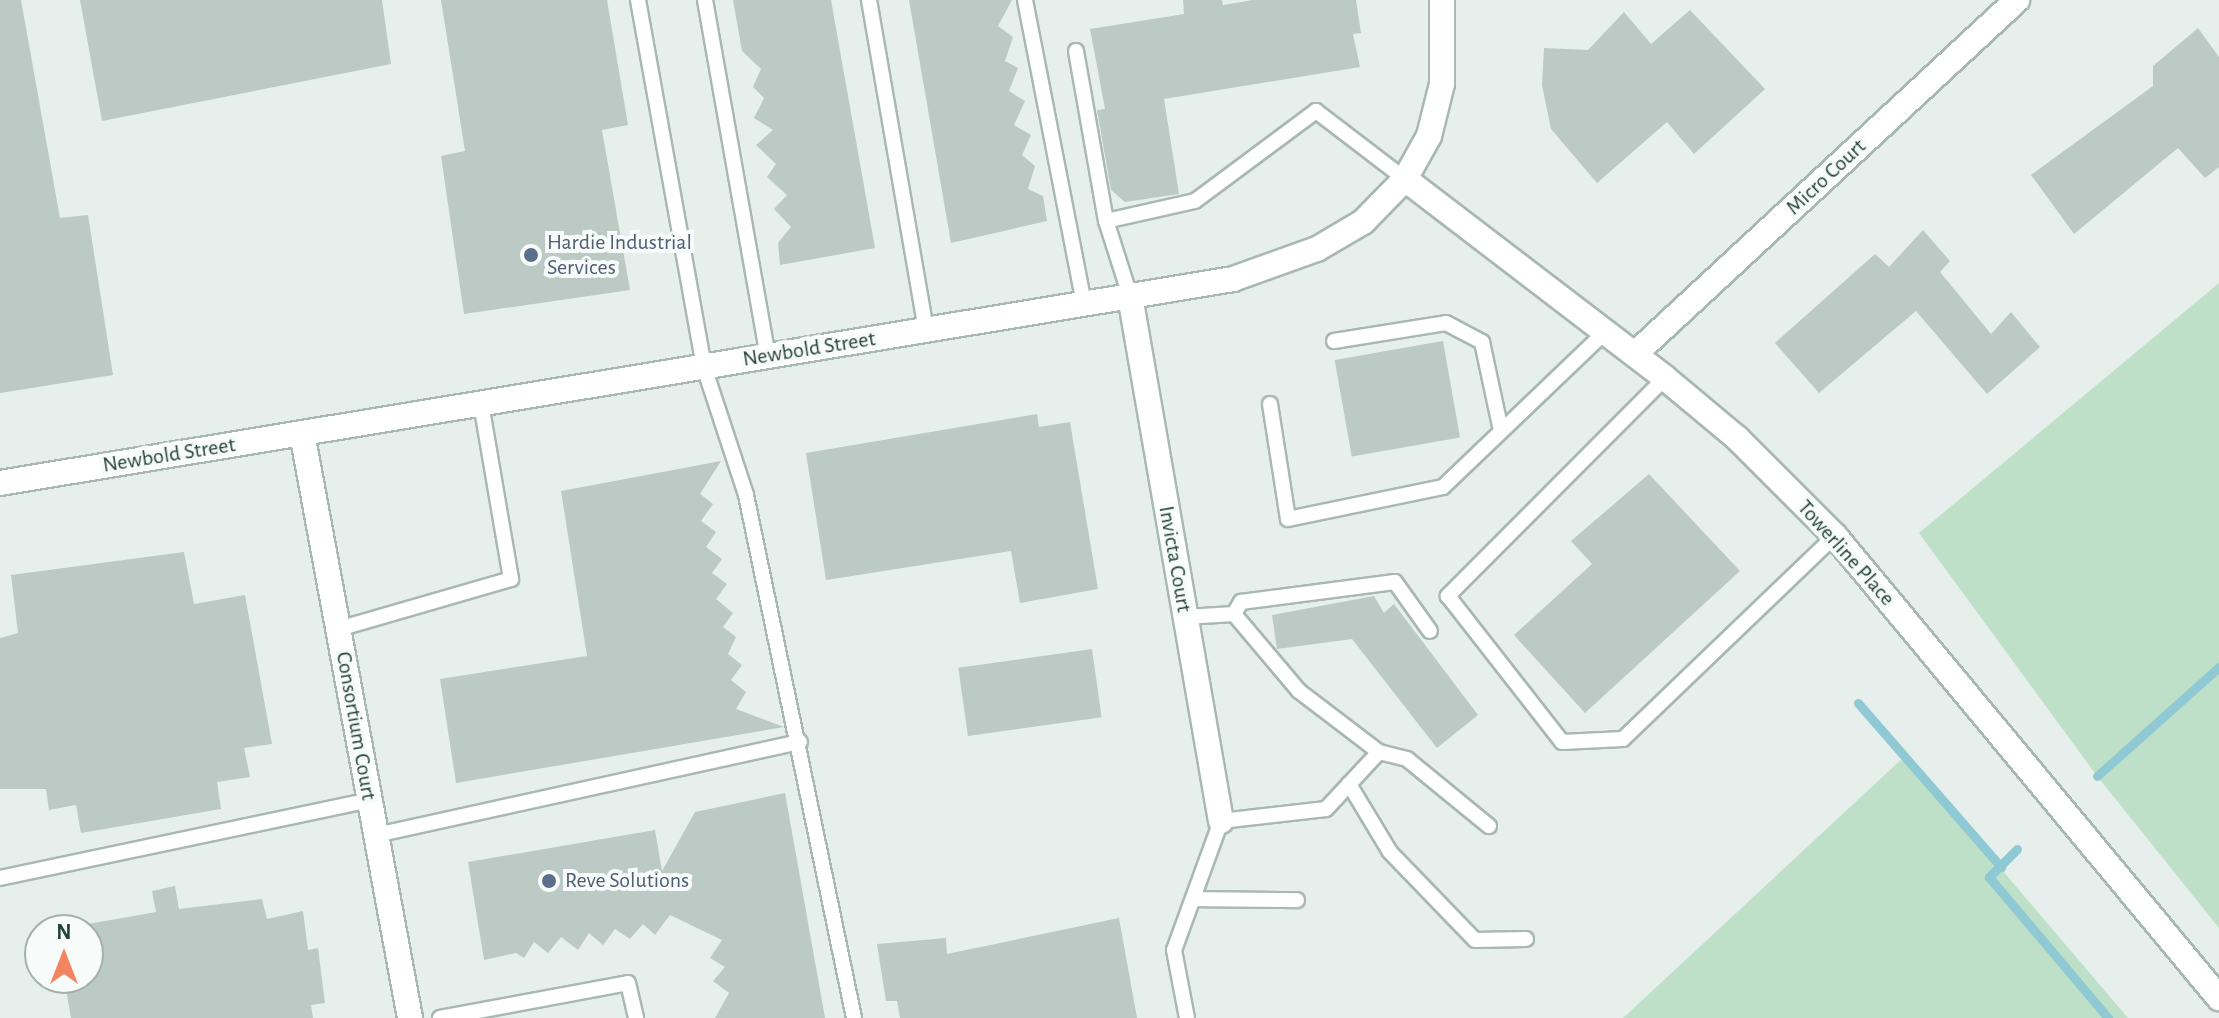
<!DOCTYPE html>
<style>
body{margin:0}
#map{position:relative;width:2219px;height:1018px;overflow:hidden;background:#e6efeb;font-family:"Alegreya Sans",sans-serif}
div>[style]{position:absolute}
[style*='--x']{left:calc(var(--x)*1px);top:calc(var(--y)*1px);width:calc(var(--w)*1px);rotate:calc(var(--a)*1deg)}
.green>*{inset:0;background:#bfe0c8}
.stream>*{height:9px;margin:-4.5px;padding:0 4.5px;transform-origin:4.5px;border-radius:4.5px;background:#8ec9d4}
.building>*{inset:0;background:#bbcac4;transform-origin:0 0}
.roads{filter:drop-shadow(2px 0 #a8b8b2) drop-shadow(-2px 0 #a8b8b2) drop-shadow(0 2px #a8b8b2) drop-shadow(0 -2px #a8b8b2)}
.service>*{height:14px;margin:-7px;padding:0 7px;transform-origin:7px;border-radius:7px;background:#fff}
.minor>*{height:24px;margin:-12px;padding:0 12px;transform-origin:12px;border-radius:12px;background:#fff}
.tertiary>*{height:24px;margin:-12px;padding:0 12px;transform-origin:12px;border-radius:12px;background:#fff}
.dots>*{width:22px;height:22px;translate:-50% -50%;box-sizing:border-box;border:4px solid #f7fbf9;border-radius:50%}
span{translate:-50% -50%;white-space:nowrap;text-align:center;line-height:1.15;-webkit-text-stroke:8px #f7fbf9;paint-order:stroke}
.street-label{font-size:22px;color:#24423a}
.service-label{font-size:22px;color:#4e5e75}
.left{translate:0 -50%;text-align:left}
.north{position:absolute;left:24px;top:914px;width:80px;height:80px;box-sizing:border-box;background:#f7fbf9;border:2px solid #a3b1ad;border-radius:50%;rotate:0deg;font-size:22px;font-weight:700;line-height:32px;text-align:center;color:#24423a}
.north::after{content:'';display:block;margin:auto;width:28px;height:36px;background:#f4845f;clip-path:polygon(50% 0,100% 100%,50% 72%,0 100%)}
</style>
<div id="map">
<div class="green">
<i style="clip-path:polygon(2219px 283px,2219px 928px,2097px 776px,1919px 533px)"></i>
<i style="clip-path:polygon(1905px 756px,2128px 1018px,1623px 1018px)"></i>
</div>
<div class="stream">
<i style="--x:1858;--y:703;--w:218;--a:48.9"></i>
<i style="--x:2097;--y:776;--w:164;--a:-41.8"></i>
<i style="--x:2017;--y:849;--w:40;--a:135"></i>
<i style="--x:1989;--y:877;--w:185;--a:49.8"></i>
</div>
<div class="building">
<i style="clip-path:polygon(0 0,21px 0,60px 218px,88px 215px,113px 375px,0 393px)"></i>
<i style="clip-path:polygon(80px 0,382px 0,391px 64px,102px 121px)"></i>
<i style="clip-path:polygon(441px 0,607px 0,628px 125px,602px 130px,630px 290px,464px 314px,441px 156px,465px 151px)"></i>
<i style="clip-path:polygon(733px 0,831px 0,875px 248px,780px 265px,778px 243px,791px 227px,774px 209px,787px 195px,767px 177px,776px 164px,756px 145px,773px 130px,754px 118px,764px 98px,753px 87px,761px 69px,742px 51px)"></i>
<i style="clip-path:polygon(909px 0,1012px 0,998px 26px,1013px 37px,1005px 61px,1018px 68px,1009px 91px,1025px 101px,1014px 125px,1031px 135px,1022px 155px,1035px 166px,1028px 189px,1043px 196px,1047px 221px,951px 243px)"></i>
<i style="clip-path:polygon(1183px 0,1222px 0,1223px 5px,1253px 0,1356px 0,1361px 33px,1353px 34px,1360px 67px,1164px 99px,1179px 194px,1125px 202px,1111px 190px,1097px 110px,1105px 109px,1090px 29px,1184px 14px)"></i>
<i style="clip-path:polygon(1690px 10px,1765px 89px,1694px 154px,1667px 122px,1597px 183px,1551px 129px,1542px 85px,1544px 48px,1588px 50px,1624px 12px,1651px 44px)"></i>
<i style="clip-path:polygon(2198px 28px,2219px 57px,2219px 167px,2205px 178px,2178px 148px,2074px 234px,2031px 175px,2153px 86px,2153px 66px)"></i>
<i style="clip-path:polygon(1923px 230px,1950px 261px,1940px 272px,1991px 334px,2011px 312px,2040px 347px,1987px 394px,1916px 311px,1819px 393px,1775px 343px,1875px 254px,1889px 267px)"></i>
<i style="left:1443px;top:341px;width:98px;height:110px;rotate:80deg"></i>
<i style="clip-path:polygon(1037px 414px,1039px 427px,1070px 422px,1098px 589px,1020px 603px,1011px 551px,826px 580px,806px 453px)"></i>
<i style="clip-path:polygon(721px 461px,700px 494px,713px 504px,701px 521px,716px 532px,706px 547px,722px 559px,712px 573px,727px 584px,716px 599px,733px 613px,723px 627px,736px 637px,728px 654px,742px 665px,731px 680px,746px 692px,736px 709px,784px 727px,456px 783px,440px 679px,587px 656px,561px 491px)"></i>
<i style="clip-path:polygon(1649px 474px,1740px 571px,1585px 713px,1514px 635px,1592px 564px,1571px 541px)"></i>
<i style="clip-path:polygon(184px 552px,194px 604px,245px 595px,272px 744px,244px 748px,250px 777px,217px 782px,221px 809px,81px 833px,76px 805px,49px 810px,46px 789px,0 789px,0 638px,18px 633px,11px 575px)"></i>
<i style="clip-path:polygon(1374px 596px,1384px 613px,1394px 604px,1478px 715px,1437px 748px,1352px 639px,1277px 649px,1272px 615px)"></i>
<i style="left:1092px;top:649px;width:69px;height:135px;rotate:82deg"></i>
<i style="clip-path:polygon(785px 793px,825px 1018px,715px 1018px,729px 993px,713px 981px,725px 967px,710px 958px,722px 940px,670px 915px,655px 935px,643px 924px,630px 939px,615px 929px,603px 945px,589px 933px,578px 950px,561px 937px,548px 953px,534px 942px,524px 958px,516px 953px,484px 960px,468px 862px,655px 830px,662px 871px,695px 812px)"></i>
<i style="clip-path:polygon(175px 886px,179px 909px,262px 899px,267px 919px,303px 911px,308px 950px,318px 948px,325px 1003px,311px 1005px,313px 1018px,71px 1018px,64px 978px,88px 978px,88px 924px,156px 912px,152px 891px)"></i>
<i style="clip-path:polygon(1119px 918px,1137px 1018px,900px 1018px,897px 1001px,886px 1001px,877px 944px,946px 938px,947px 954px)"></i>
</div>
<div class="roads">
<div class="service">
<i style="--x:638;--y:0;--w:373;--a:79.8"></i>
<i style="--x:704;--y:367;--w:135;--a:71.8"></i>
<i style="--x:746;--y:495;--w:534;--a:78.33"></i>
<i style="--x:705;--y:0;--w:362;--a:80"></i>
<i style="--x:869;--y:0;--w:335;--a:80.2"></i>
<i style="--x:1025;--y:0;--w:310;--a:79"></i>
<i style="--x:1076;--y:51;--w:173;--a:80"></i>
<i style="--x:1130;--y:296;--w:79;--a:-107.7"></i>
<i style="--x:1106;--y:221;--w:91;--a:-12.7"></i>
<i style="--x:1195;--y:201;--w:151;--a:-36.6"></i>
<i style="--x:1316;--y:111;--w:112;--a:37.4"></i>
<i style="--x:1334;--y:341;--w:113;--a:-9.1"></i>
<i style="--x:1446;--y:323;--w:41;--a:27.8"></i>
<i style="--x:1482;--y:342;--w:91;--a:77.9"></i>
<i style="--x:1665;--y:378;--w:308;--a:134.9"></i>
<i style="--x:1448;--y:596;--w:185;--a:52"></i>
<i style="--x:1562;--y:742;--w:61;--a:-2.8"></i>
<i style="--x:1623;--y:739;--w:294;--a:-43.8"></i>
<i style="--x:1270;--y:404;--w:116;--a:81.1"></i>
<i style="--x:1288;--y:519;--w:158;--a:-11.7"></i>
<i style="--x:1443;--y:487;--w:223;--a:-43.7"></i>
<i style="--x:1234;--y:614;--w:14;--a:-60"></i>
<i style="--x:1241;--y:602;--w:155;--a:-7.4"></i>
<i style="--x:1395;--y:582;--w:60;--a:54.5"></i>
<i style="--x:1185;--y:617;--w:49;--a:-3.5"></i>
<i style="--x:1234;--y:614;--w:101;--a:49.8"></i>
<i style="--x:1299;--y:691;--w:101;--a:37.3"></i>
<i style="--x:1379;--y:752;--w:78;--a:132.9"></i>
<i style="--x:1326;--y:809;--w:106;--a:173.5"></i>
<i style="--x:1221;--y:821;--w:137;--a:110"></i>
<i style="--x:1174;--y:950;--w:69;--a:79.2"></i>
<i style="--x:338;--y:629;--w:180;--a:-16.1"></i>
<i style="--x:511;--y:579;--w:178;--a:-99.7"></i>
<i style="--x:1379;--y:752;--w:29;--a:14"></i>
<i style="--x:1407;--y:759;--w:106;--a:39.3"></i>
<i style="--x:1349;--y:784;--w:79;--a:58.9"></i>
<i style="--x:1390;--y:852;--w:122;--a:46"></i>
<i style="--x:1475;--y:940;--w:51;--a:-1.1"></i>
<i style="--x:376;--y:835;--w:434;--a:-12.4"></i>
<i style="--x:0;--y:878;--w:377;--a:-11.9"></i>
<i style="--x:1193;--y:899;--w:104;--a:0.6"></i>
<i style="--x:440;--y:1018;--w:191;--a:-10.5"></i>
<i style="--x:628;--y:983;--w:36;--a:77"></i>
</div>
<div class="minor">
<i style="--x:1405;--y:179;--w:327;--a:37.4"></i>
<i style="--x:1665;--y:378;--w:94;--a:39.8"></i>
<i style="--x:1737;--y:438;--w:139;--a:45"></i>
<i style="--x:1835;--y:536;--w:601;--a:50.27"></i>
<i style="--x:1130;--y:296;--w:533;--a:80.17"></i>
<i style="--x:1635;--y:354;--w:521;--a:-42.82"></i>
<i style="--x:302;--y:433;--w:595;--a:79.54"></i>
</div>
<div class="tertiary">
<i style="--x:0;--y:483;--w:1250;--a:-9.39"></i>
<i style="--x:1233;--y:279;--w:89;--a:-19.7"></i>
<i style="--x:1317;--y:249;--w:53;--a:-30.4"></i>
<i style="--x:1363;--y:222;--w:60;--a:-45.7"></i>
<i style="--x:1405;--y:179;--w:49;--a:-60.8"></i>
<i style="--x:1429;--y:136;--w:54;--a:-76"></i>
<i style="--x:1442;--y:84;--w:84;--a:-90"></i>
</div>
</div>
<div class="dots">
<i style="left:531px;top:255px;background:#5c6f8a"></i>
<i style="left:549px;top:881px;background:#5c6f8a"></i>
</div>
<div class="street-label">
<span style="left:1826px;top:177px;rotate:-43deg">Micro Court</span>
<span style="left:809px;top:349px;rotate:-9deg">Newbold Street</span>
<span style="left:169px;top:455px;rotate:-9deg">Newbold Street</span>
<span style="left:1846px;top:553px;rotate:48deg">Towerline Place</span>
<span style="left:1175px;top:559px;rotate:80deg">Invicta Court</span>
<span style="left:356px;top:726px;rotate:80deg">Consortium Court</span>
</div>
<div class="service-label">
<span class="left" style="left:547px;top:255px">Hardie Industrial<br>Services</span>
<span class="left" style="left:565px;top:881px">Reve Solutions</span>
</div>
<div class="north">N</div>
</div>
